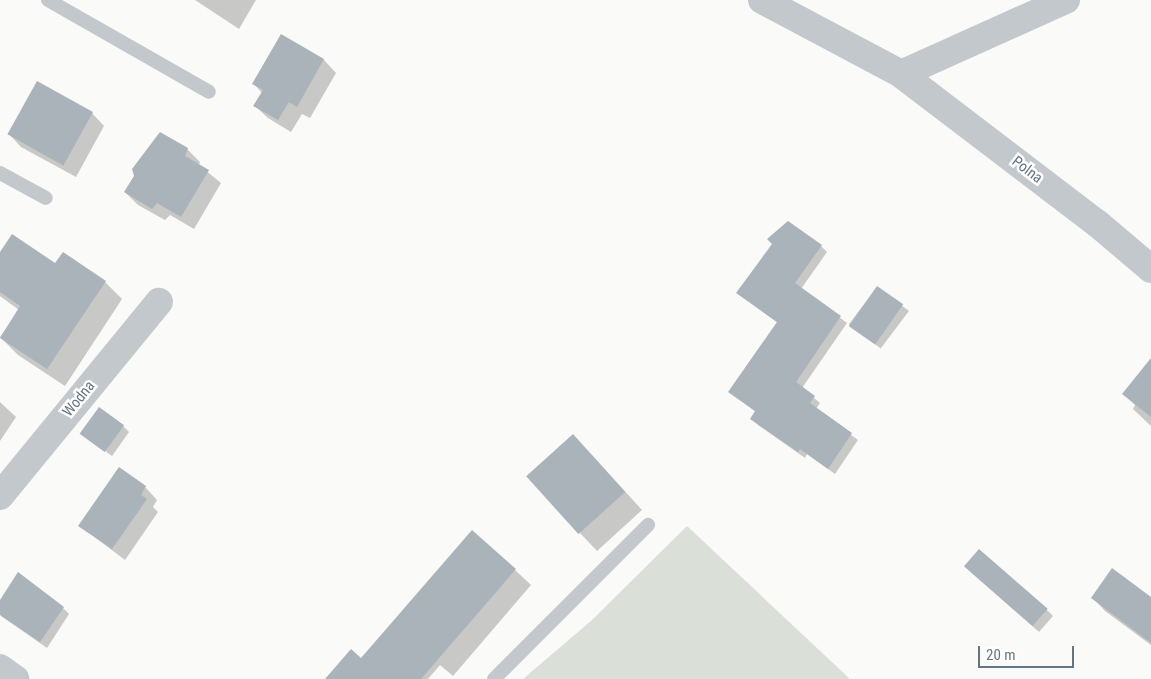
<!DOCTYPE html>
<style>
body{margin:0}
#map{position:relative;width:1151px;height:679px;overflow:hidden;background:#fafaf8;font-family:"Roboto Condensed",sans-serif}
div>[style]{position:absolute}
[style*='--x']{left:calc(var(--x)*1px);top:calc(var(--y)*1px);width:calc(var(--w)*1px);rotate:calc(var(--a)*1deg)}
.green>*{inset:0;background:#dadfd7}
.shadow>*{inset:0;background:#0003;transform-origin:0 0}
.building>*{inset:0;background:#aab3b9;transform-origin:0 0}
.service>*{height:14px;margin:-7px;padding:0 7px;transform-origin:7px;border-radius:7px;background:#c3c8cc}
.minor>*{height:28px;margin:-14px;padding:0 14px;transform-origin:14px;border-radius:14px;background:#c3c8cc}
span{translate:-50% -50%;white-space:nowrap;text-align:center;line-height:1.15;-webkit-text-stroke:5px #fff;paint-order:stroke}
.street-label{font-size:15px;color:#657683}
.scale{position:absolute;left:978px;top:646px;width:96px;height:22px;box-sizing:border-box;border:2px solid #657683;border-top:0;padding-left:6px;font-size:15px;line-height:18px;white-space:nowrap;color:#657683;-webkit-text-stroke:4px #fff;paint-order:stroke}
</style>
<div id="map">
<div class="green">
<i style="clip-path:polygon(687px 526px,850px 679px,523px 679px,592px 620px)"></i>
</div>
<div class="shadow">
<i style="clip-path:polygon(195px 0,256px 0,239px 29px)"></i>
<i style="clip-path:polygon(282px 36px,324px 60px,336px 73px,310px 118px,302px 114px,291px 132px,268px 118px,255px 106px,262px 93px,254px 84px)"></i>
<i style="clip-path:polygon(92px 113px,104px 126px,76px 177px,21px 147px,9px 134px)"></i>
<i style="clip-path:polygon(187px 149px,200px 162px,199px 165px,221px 183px,194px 229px,170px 215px,165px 220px,138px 205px,125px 192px)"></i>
<i style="clip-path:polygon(821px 246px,827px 252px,801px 289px,847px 323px,802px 388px,820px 403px,816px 409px,858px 440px,835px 474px,807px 454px,805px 458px,758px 425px,752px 418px,756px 412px,730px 392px,778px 323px,738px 293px)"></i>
<i style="clip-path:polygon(0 254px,105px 282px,122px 299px,65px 386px,18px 355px,0 337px,19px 310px,0 296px)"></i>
<i style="left:877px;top:287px;width:40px;height:47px;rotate:37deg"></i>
<i style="clip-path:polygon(1151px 360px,1151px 426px,1133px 409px,1135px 405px,1124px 394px)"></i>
<i style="clip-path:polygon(0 402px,16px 417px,0 441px)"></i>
<i style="clip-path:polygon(123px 426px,129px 432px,112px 456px,82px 434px)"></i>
<i style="clip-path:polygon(591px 454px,642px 510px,597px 551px,580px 533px)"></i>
<i style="clip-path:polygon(145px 487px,157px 500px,153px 507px,158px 512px,125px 560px,80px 526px)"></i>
<i style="clip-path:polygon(515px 570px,531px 585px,453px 676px,440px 665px,428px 679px,327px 679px)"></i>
<i style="clip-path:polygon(971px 572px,1047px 610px,1053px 616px,1039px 632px)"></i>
<i style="clip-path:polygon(1093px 598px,1151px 599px,1151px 645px,1105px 611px)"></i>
<i style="clip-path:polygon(0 602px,63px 608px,69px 614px,47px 648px,1px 616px)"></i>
</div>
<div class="building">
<i style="clip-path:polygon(281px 34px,324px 59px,297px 107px,289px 102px,278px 120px,253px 106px,263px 90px,252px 84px)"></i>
<i style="left:37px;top:81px;width:64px;height:61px;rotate:29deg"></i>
<i style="clip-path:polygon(160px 132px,188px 148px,185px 156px,209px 170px,181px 217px,157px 203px,152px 209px,124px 192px,134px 176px,132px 169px)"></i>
<i style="clip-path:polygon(788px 221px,822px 245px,795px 283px,841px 316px,796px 382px,815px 396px,810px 403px,852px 433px,828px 469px,800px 449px,798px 452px,750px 419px,755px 411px,728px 392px,777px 322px,736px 293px,772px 244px,767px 239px)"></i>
<i style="clip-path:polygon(12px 234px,55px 263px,63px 252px,106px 281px,47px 369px,0 338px,20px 306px,0 292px,0 252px)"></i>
<i style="left:877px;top:286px;width:32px;height:49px;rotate:35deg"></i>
<i style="clip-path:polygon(1151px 358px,1151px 417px,1122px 394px)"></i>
<i style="left:99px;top:407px;width:31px;height:33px;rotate:36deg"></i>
<i style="left:573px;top:434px;width:78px;height:63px;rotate:48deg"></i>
<i style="clip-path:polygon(119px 467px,146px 486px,141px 495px,147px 499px,112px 549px,78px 526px)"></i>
<i style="clip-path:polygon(472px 530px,516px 569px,421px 679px,325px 679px,351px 649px,361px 658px)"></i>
<i style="left:979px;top:549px;width:91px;height:23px;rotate:41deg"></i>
<i style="clip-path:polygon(1112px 568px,1151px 597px,1151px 643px,1091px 598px)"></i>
<i style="clip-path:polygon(18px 572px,64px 607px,40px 642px,0 615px,0 600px)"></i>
</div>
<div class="service">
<i style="--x:48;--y:0;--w:185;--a:29.7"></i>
<i style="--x:0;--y:173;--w:52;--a:28.5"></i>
<i style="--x:494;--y:679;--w:218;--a:-45"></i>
</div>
<div class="minor">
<i style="--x:762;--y:0;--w:157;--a:28"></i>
<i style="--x:901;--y:74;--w:248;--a:37.3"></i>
<i style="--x:1098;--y:224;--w:70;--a:40.3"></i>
<i style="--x:901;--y:74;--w:181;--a:-24.2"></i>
<i style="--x:0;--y:496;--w:251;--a:-50.7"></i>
<i style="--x:0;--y:668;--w:19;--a:36"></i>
</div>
<div class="street-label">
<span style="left:1027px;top:170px;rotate:37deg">Polna</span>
<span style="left:79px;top:399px;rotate:-51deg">Wodna</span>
</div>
<div class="scale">20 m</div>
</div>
